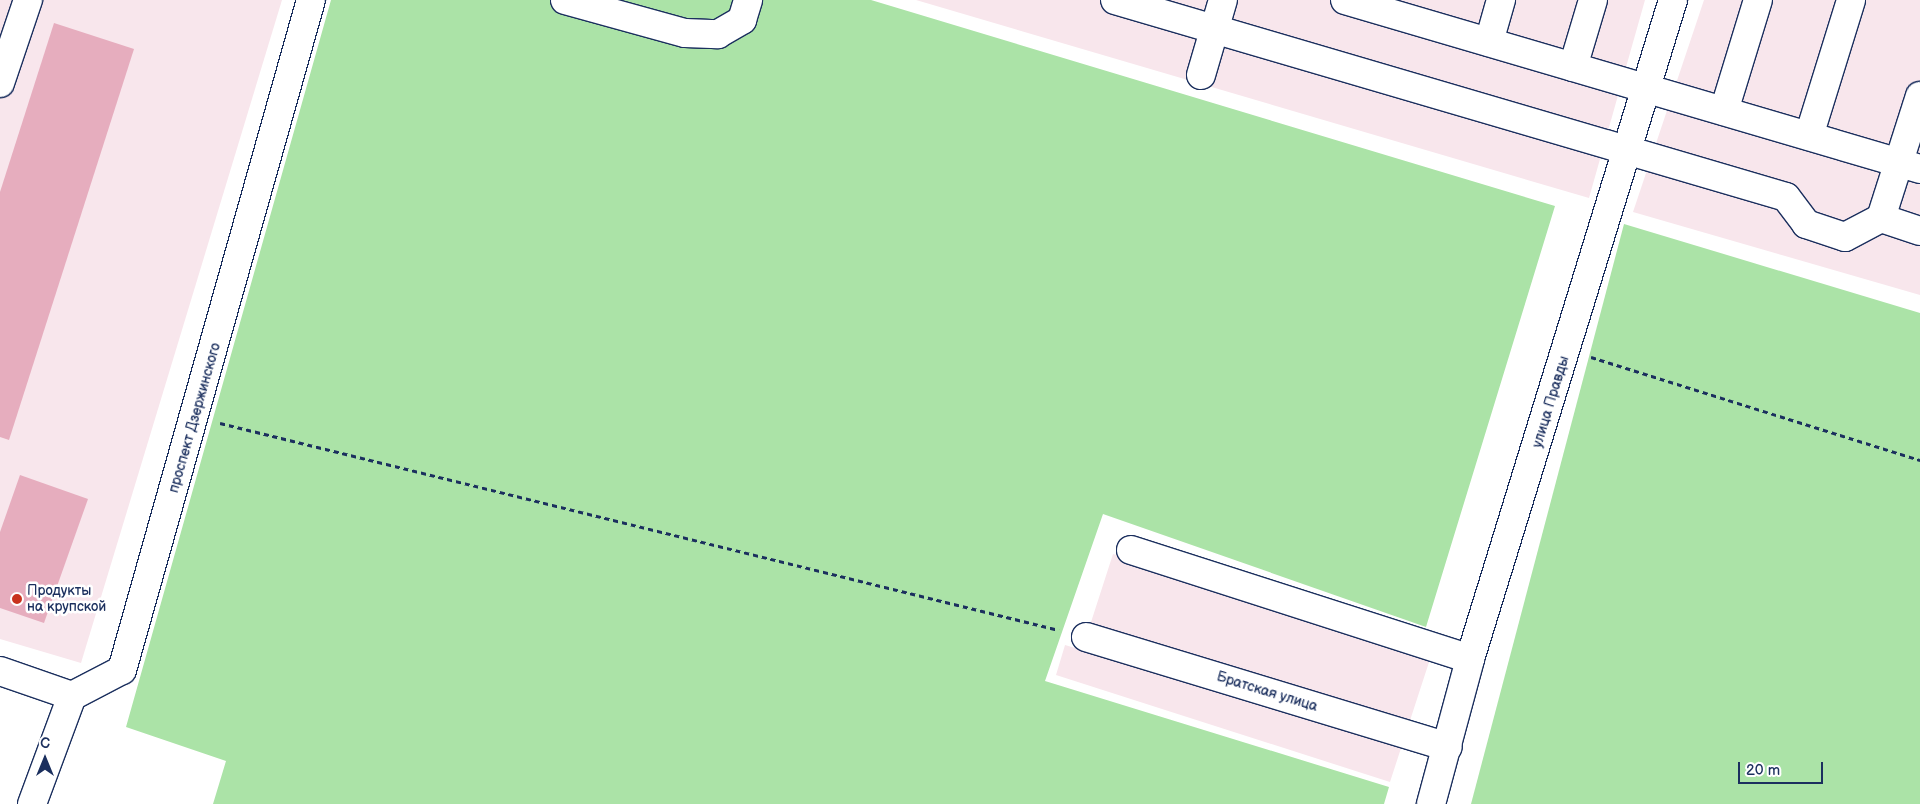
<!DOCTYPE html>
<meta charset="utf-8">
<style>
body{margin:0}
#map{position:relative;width:1920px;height:804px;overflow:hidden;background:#fff;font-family:"Balsamiq Sans",sans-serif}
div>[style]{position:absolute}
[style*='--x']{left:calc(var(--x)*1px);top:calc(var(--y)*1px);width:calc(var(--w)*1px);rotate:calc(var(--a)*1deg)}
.built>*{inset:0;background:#f8e6ec}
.green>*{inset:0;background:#abe3a7}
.building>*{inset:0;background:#e6adbe}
.path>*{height:3px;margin-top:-1.5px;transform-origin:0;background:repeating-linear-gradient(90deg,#1b2f5e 0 5px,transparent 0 9px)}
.roads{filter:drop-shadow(1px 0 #1b2f5e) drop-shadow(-1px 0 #1b2f5e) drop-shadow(0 1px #1b2f5e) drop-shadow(0 -1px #1b2f5e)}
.minor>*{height:28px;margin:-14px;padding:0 14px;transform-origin:14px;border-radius:14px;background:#fff}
.dots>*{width:14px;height:14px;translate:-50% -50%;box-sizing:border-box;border:2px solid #fff;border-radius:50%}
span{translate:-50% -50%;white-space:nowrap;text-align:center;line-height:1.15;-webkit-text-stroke:5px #fff;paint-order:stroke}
.street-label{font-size:14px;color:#1b2f5e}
.poi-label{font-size:14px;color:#1b2f5e}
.left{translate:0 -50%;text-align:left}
.north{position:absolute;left:20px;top:734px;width:50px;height:50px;-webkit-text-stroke:4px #fff;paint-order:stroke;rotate:0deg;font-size:14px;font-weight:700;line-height:20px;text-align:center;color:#1b2f5e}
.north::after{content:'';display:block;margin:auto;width:18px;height:22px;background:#1b2f5e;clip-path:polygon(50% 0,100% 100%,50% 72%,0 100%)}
.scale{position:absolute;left:1738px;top:762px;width:85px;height:22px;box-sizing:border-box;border:2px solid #1b2f5e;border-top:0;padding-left:6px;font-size:15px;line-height:18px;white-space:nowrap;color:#1b2f5e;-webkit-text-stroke:4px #fff;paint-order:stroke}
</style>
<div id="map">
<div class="built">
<i style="clip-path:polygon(0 0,282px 0,81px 663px,0 639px)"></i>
<i style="clip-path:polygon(916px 0,1645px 0,1589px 198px)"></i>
<i style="clip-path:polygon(1704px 0,1920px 0,1920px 295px,1633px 212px)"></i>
<i style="clip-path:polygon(1113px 554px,1431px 656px,1390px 782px,1056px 675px,1065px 645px,1082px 650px)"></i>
</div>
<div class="green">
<i style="clip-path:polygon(331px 0,871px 0,1555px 206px,1426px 627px,1103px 514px,1045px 681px,1389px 787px,1384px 804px,213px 804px,226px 761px,126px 727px)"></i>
<i style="clip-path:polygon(1624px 224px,1920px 313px,1920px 804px,1471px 804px)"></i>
</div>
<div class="building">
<i style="clip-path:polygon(54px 23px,134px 49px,9px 440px,0 437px,0 192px)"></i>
<i style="clip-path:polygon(20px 475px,88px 499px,44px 623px,0 608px,0 532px)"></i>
</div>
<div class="path">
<i style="--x:1591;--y:357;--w:345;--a:17.4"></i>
<i style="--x:220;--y:423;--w:864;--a:13.86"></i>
</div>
<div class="roads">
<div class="minor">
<i style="--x:565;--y:0;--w:124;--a:15.4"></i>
<i style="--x:685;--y:33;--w:33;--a:2"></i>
<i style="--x:718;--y:34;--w:28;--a:-30"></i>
<i style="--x:742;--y:20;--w:21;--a:-73"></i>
<i style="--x:1115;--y:0;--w:699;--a:16.36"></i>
<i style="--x:1786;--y:197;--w:34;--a:53"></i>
<i style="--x:1806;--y:224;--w:41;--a:18.4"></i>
<i style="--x:1845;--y:237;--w:41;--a:-27.8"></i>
<i style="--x:1881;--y:218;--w:41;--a:18.4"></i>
<i style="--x:1345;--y:0;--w:599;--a:16.38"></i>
<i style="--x:1489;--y:42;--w:44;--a:-74.1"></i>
<i style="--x:1573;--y:67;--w:70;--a:-73.4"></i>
<i style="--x:1201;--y:75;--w:78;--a:-73.7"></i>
<i style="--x:0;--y:83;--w:88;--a:-71.4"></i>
<i style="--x:1724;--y:111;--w:116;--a:-73"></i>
<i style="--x:1809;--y:136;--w:142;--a:-72.8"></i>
<i style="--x:1881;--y:218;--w:128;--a:-72.3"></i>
<i style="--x:1131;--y:550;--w:356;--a:17.8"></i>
<i style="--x:1086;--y:637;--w:378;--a:16.9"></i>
<i style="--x:0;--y:671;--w:76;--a:19.1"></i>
<i style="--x:32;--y:804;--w:115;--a:-69.7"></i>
<i style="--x:72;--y:696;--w:56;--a:-27.5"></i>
<i style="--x:122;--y:670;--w:696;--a:-74.25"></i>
<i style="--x:1431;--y:804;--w:150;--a:-74.9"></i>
<i style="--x:1470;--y:659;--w:690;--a:-72.88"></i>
</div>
</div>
<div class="dots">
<i style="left:17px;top:599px;background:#c8321e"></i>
</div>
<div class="street-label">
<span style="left:1551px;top:402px;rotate:-73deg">улица Правды</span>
<span style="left:195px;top:418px;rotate:-74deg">проспект Дзержинского</span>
<span style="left:1267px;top:692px;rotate:17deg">Братская улица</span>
</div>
<div class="poi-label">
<span class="left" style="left:27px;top:599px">Продукты<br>на крупской</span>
</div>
<div class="north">С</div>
<div class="scale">20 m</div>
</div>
